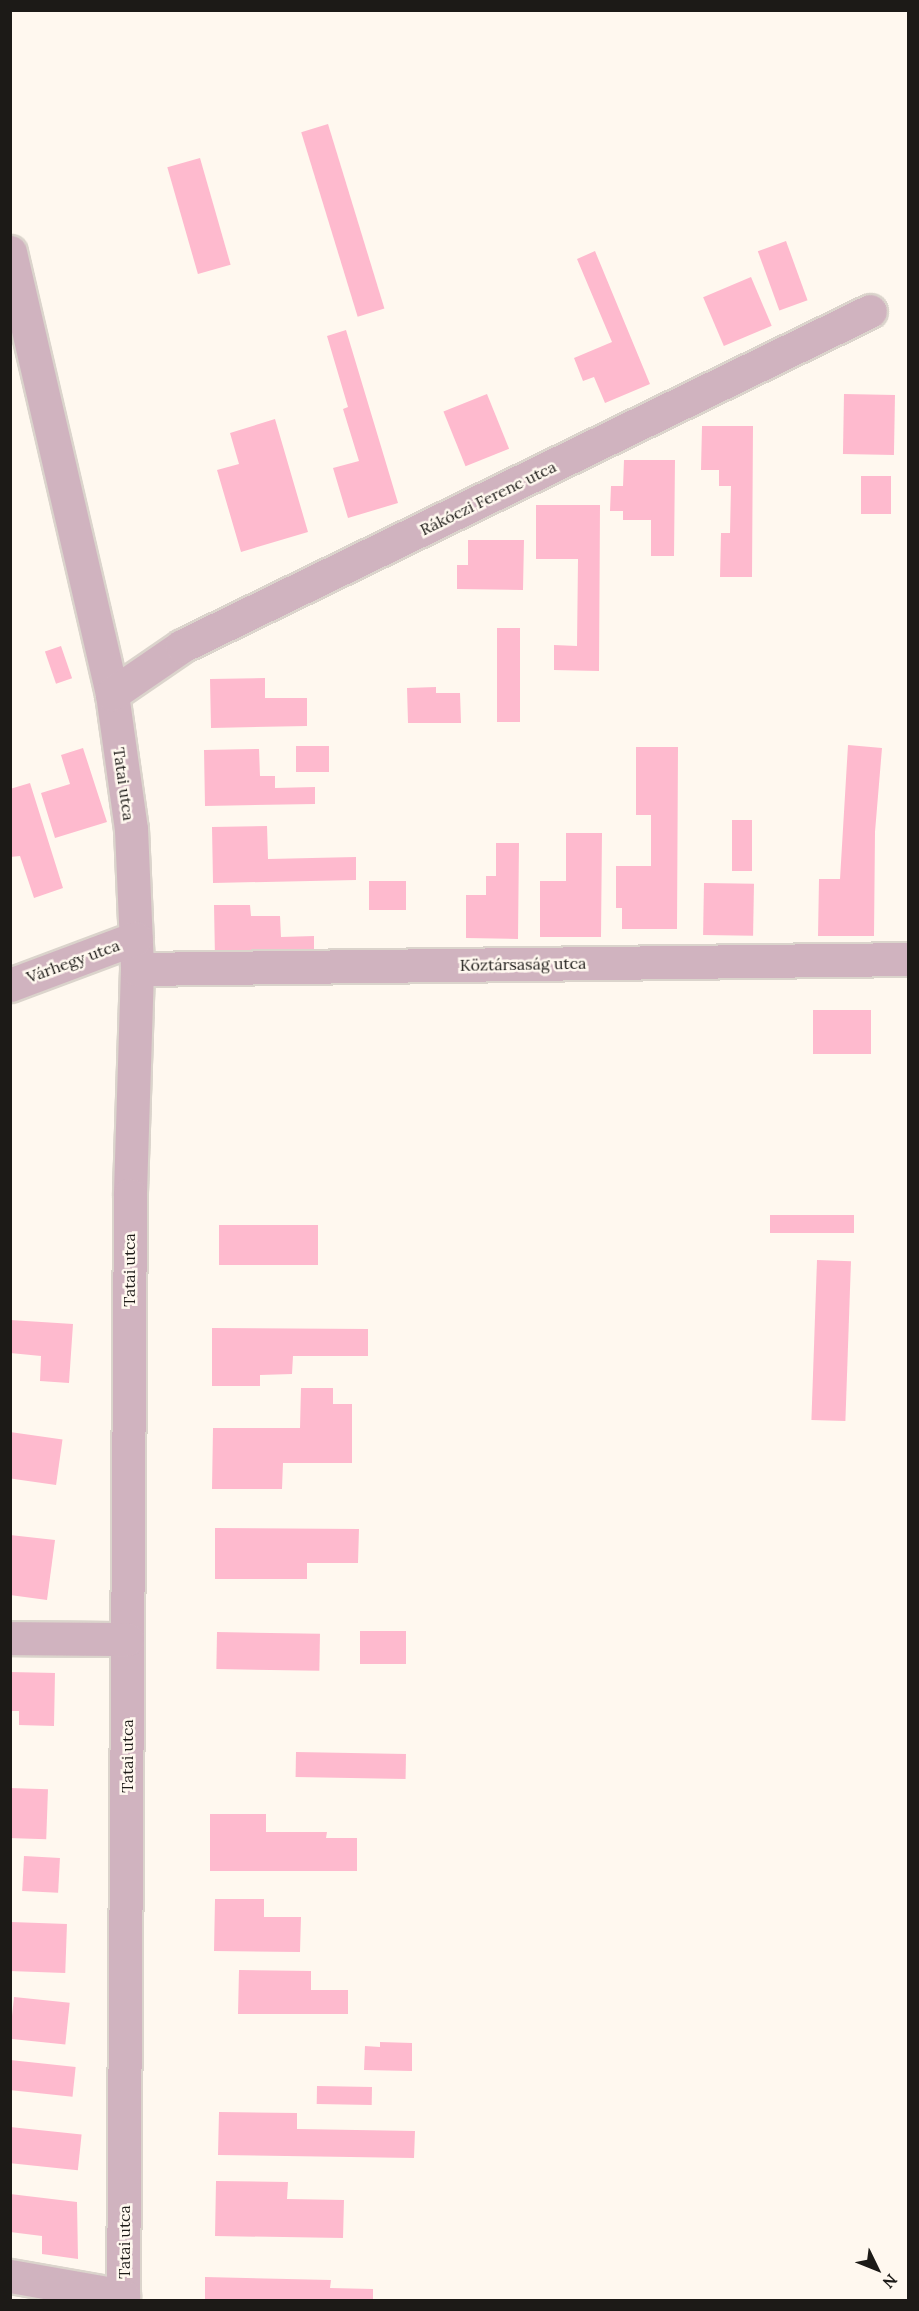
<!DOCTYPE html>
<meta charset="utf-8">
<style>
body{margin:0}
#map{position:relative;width:919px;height:2311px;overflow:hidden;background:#fff8ef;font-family:Lora,serif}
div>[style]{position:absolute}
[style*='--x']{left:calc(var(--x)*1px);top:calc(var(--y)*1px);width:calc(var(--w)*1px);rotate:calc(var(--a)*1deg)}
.building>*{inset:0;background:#febace;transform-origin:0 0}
.roads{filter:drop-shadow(2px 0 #dbd4cc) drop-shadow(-2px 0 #dbd4cc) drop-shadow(0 2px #dbd4cc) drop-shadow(0 -2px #dbd4cc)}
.minor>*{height:33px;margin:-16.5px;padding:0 16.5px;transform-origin:16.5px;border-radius:16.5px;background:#d0b3bf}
span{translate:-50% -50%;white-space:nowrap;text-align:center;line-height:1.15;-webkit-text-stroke:5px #fff8ef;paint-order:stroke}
.street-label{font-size:16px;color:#1c1a17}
.frame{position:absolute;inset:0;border:12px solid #1c1a17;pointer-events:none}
.north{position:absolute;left:847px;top:2239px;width:60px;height:60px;-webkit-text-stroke:4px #fff8ef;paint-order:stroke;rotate:133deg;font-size:16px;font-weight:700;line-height:24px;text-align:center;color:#1c1a17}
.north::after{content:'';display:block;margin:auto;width:21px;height:27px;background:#1c1a17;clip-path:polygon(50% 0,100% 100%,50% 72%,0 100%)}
</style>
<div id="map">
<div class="building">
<i style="left:328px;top:124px;width:193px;height:28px;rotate:73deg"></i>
<i style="left:200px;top:158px;width:111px;height:34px;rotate:74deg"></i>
<i style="left:786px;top:241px;width:63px;height:30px;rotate:70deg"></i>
<i style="clip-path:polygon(595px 251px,650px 384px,605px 403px,594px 377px,583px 381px,574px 358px,612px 342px,577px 259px)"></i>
<i style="left:751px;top:277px;width:53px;height:52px;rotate:67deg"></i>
<i style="clip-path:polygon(346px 330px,398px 503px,348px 518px,333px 468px,359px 461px,343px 409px,348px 407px,327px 336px)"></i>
<i style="left:487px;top:394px;width:59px;height:47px;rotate:68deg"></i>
<i style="left:844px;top:394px;width:51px;height:60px;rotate:1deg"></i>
<i style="clip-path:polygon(275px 419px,308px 532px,241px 552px,217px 470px,239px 464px,230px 433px)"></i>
<i style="clip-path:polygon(702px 426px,753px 426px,752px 577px,720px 577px,721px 533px,730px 533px,731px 486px,719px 486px,719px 470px,701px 470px)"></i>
<i style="clip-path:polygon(624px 460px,675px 460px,674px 556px,651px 556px,651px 520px,623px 520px,623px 511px,610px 511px,611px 486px,623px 486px)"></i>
<i style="left:861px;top:476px;width:30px;height:38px"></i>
<i style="clip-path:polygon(536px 505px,600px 505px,599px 671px,554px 670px,554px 645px,577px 646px,578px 559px,536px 559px)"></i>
<i style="clip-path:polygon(468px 540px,524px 540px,523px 590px,457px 589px,457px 565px,468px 565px)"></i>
<i style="left:497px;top:628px;width:23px;height:94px"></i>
<i style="left:61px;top:646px;width:34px;height:17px;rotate:71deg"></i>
<i style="clip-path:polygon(265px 678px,265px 698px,307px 698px,307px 726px,211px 728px,210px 679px)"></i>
<i style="clip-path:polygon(436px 687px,436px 693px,460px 693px,461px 723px,408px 723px,407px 688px)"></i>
<i style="clip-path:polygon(848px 745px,882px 748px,875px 832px,874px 936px,818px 936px,819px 879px,840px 879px)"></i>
<i style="left:329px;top:746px;width:26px;height:33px;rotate:90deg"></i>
<i style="clip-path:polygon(636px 747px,678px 747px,677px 929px,622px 929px,622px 908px,616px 908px,616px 866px,651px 866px,651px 815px,636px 815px)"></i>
<i style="clip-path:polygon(83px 748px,107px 822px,55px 838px,41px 793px,70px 784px,61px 755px)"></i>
<i style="clip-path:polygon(259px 749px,260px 776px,275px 776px,275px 788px,315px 787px,315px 804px,205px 806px,204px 750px)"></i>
<i style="clip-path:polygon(30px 783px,63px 888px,34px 898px,20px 856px,10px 857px,10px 789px)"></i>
<i style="left:732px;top:820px;width:20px;height:51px"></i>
<i style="clip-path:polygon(267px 826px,268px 859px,356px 857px,356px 880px,213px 883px,212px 827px)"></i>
<i style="clip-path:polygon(566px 833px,602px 833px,601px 937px,540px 937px,540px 881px,566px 881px)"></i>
<i style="clip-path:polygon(496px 843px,519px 843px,518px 939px,466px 938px,466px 895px,486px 895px,486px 876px,496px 876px)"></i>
<i style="left:369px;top:881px;width:37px;height:29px"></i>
<i style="left:704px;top:883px;width:50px;height:52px;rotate:1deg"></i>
<i style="clip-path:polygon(214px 905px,250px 905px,251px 916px,280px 916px,281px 937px,314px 936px,314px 957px,215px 959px)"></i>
<i style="left:813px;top:1010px;width:58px;height:44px"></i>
<i style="left:770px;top:1215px;width:84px;height:18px"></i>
<i style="left:219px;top:1225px;width:99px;height:40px"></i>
<i style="left:817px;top:1260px;width:34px;height:160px;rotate:2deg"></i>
<i style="clip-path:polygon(10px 1320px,73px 1324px,69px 1383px,40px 1381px,41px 1356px,10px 1353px)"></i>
<i style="clip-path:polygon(212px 1328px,368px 1329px,368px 1356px,293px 1356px,292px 1374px,260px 1375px,260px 1386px,212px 1386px)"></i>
<i style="clip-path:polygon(301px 1388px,333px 1388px,333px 1404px,352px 1404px,352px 1463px,283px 1463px,282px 1489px,212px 1489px,213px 1428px,300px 1428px)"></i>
<i style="left:10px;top:1432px;width:53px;height:46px;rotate:8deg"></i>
<i style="clip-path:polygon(215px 1528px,359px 1529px,358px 1563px,307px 1563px,307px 1579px,215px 1579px)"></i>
<i style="clip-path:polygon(10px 1535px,55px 1540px,47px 1600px,10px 1595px)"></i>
<i style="left:360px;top:1631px;width:46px;height:33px"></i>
<i style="left:217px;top:1632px;width:103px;height:37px;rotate:1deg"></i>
<i style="clip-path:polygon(10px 1672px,55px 1673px,54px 1726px,19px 1725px,19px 1711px,10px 1711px)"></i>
<i style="left:296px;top:1752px;width:110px;height:25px;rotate:1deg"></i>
<i style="left:10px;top:1788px;width:38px;height:50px;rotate:2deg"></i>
<i style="clip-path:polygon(210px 1814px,266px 1814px,266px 1832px,327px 1832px,326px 1838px,357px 1838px,357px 1871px,210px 1871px)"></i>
<i style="left:24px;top:1856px;width:36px;height:35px;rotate:3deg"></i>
<i style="clip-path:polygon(215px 1899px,264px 1899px,264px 1917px,301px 1917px,300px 1952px,214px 1951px)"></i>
<i style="left:11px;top:1922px;width:56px;height:49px;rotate:2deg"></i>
<i style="clip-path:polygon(239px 1970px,311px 1971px,311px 1990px,348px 1990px,348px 2014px,238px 2014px)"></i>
<i style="left:14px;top:1997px;width:56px;height:42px;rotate:6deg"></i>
<i style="clip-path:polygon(380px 2042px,412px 2043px,412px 2071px,364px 2070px,365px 2046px,380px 2047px)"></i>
<i style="left:10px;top:2060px;width:66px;height:30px;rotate:6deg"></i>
<i style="left:317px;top:2086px;width:55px;height:18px;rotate:1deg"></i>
<i style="clip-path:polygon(219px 2112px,297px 2113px,297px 2129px,415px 2131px,414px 2158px,218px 2155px)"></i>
<i style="left:10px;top:2127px;width:72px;height:36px;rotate:6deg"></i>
<i style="clip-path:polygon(216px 2181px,288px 2182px,287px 2199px,344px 2200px,343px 2238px,215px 2236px)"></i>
<i style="clip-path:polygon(10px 2194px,77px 2202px,78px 2259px,42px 2254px,42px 2236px,10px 2232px)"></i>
<i style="clip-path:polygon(205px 2277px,331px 2280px,330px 2288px,373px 2289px,373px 2300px,205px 2300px)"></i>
</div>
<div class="roads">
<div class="minor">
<i style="--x:10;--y:252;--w:454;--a:77"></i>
<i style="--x:112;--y:694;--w:136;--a:82"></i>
<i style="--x:131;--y:829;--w:140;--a:87.5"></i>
<i style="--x:137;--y:969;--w:226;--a:91.8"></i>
<i style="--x:130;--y:1195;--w:1105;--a:90.36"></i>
<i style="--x:112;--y:694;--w:85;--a:-34.4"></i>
<i style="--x:182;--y:646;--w:765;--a:-25.96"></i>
<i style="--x:137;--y:969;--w:771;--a:-0.74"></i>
<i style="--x:10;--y:985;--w:134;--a:-20.5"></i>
<i style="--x:10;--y:1638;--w:117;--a:0.5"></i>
<i style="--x:10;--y:2276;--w:115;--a:10"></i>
</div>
</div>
<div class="street-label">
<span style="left:488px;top:498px;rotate:-26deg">Rákóczi Ferenc utca</span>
<span style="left:124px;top:784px;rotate:82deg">Tatai utca</span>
<span style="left:73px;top:961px;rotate:-20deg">Várhegy utca</span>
<span style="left:523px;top:964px;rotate:-1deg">Köztársaság utca</span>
<span style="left:129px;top:1270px;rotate:-90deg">Tatai utca</span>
<span style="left:127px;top:1756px;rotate:-90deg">Tatai utca</span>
<span style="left:124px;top:2242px;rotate:-90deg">Tatai utca</span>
</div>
<div class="frame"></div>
<div class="north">N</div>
</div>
